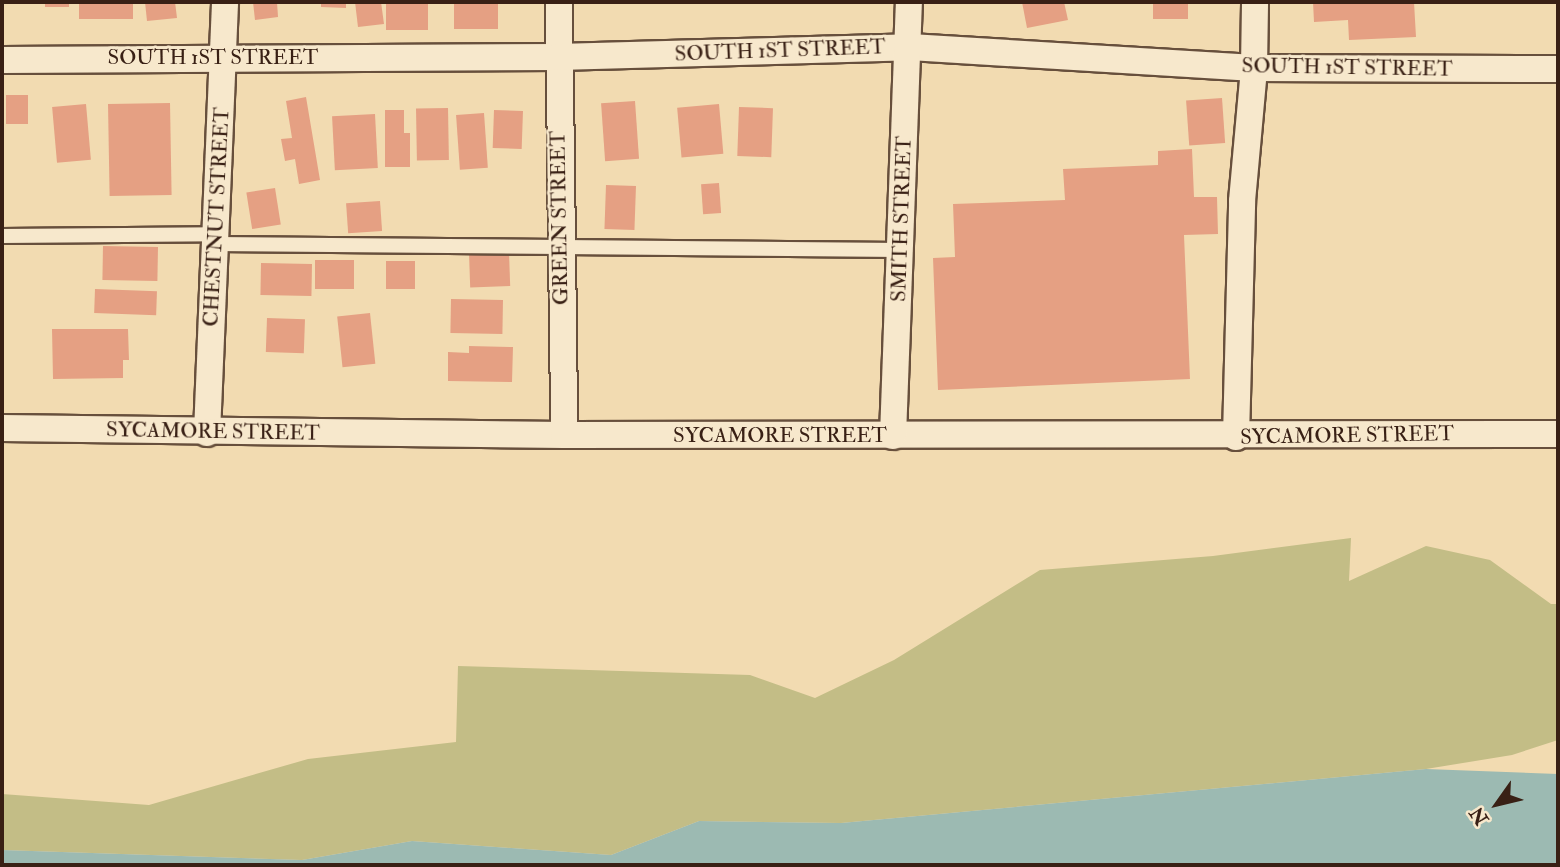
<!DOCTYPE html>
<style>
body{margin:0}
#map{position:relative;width:1560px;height:867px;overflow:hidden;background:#f2dbb1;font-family:"IM FELL Double Pica",serif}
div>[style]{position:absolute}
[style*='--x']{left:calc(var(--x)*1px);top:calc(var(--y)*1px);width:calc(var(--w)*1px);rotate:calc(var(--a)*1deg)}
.green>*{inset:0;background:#c3bd86}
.water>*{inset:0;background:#9cbab2}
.building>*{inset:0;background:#e5a083;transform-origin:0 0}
.roads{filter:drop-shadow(2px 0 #674f3c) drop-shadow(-2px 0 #674f3c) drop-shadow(0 2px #674f3c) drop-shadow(0 -2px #674f3c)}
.lane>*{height:14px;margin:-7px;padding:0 7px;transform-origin:7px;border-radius:7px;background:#f7e8cc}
.street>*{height:26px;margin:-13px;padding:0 13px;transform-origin:13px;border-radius:13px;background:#f7e8cc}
span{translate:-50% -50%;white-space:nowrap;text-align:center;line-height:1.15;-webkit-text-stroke:5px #f7e8cc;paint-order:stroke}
.street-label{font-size:21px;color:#392015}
.frame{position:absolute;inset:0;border:4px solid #392015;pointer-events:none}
.north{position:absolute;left:1462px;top:769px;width:70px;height:70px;-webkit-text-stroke:5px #f7e8cc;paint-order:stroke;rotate:236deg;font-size:19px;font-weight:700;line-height:28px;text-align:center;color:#392015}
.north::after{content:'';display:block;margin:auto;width:24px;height:32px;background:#392015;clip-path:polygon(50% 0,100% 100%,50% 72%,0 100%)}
</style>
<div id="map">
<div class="green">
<i style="clip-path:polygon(1351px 538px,1349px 581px,1426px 546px,1490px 560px,1551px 604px,1558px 604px,1558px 740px,1512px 755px,1426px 769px,841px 823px,699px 821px,611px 855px,412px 841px,302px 860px,2px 850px,2px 794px,149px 805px,308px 759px,456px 742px,458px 666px,750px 675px,815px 698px,894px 660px,1040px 570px,1213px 556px)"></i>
</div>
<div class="water">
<i style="clip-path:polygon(1426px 769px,1558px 774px,1558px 865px,2px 865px,2px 850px,302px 860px,412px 841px,611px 855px,699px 821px,841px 823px)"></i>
</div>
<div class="building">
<i style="left:45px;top:2px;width:24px;height:5px"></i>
<i style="left:79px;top:2px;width:54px;height:17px"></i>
<i style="clip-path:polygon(145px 2px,175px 2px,177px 18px,147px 21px)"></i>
<i style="clip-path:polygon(253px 2px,277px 2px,278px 17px,255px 20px)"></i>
<i style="clip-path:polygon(321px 2px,346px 2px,346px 8px,321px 7px)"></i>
<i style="clip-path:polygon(355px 2px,381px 2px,384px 24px,358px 27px)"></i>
<i style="left:386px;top:2px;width:42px;height:28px"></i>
<i style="left:454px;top:2px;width:44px;height:27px"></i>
<i style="clip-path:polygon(1022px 2px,1064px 2px,1068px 20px,1027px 28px)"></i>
<i style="left:1153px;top:2px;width:35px;height:17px"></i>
<i style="clip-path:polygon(1313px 2px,1414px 2px,1416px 37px,1349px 40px,1348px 20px,1314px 22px)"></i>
<i style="left:6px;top:95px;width:22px;height:29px"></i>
<i style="clip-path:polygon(306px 97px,320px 180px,299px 184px,295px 159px,285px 161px,281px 139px,292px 138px,286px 101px)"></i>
<i style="left:1222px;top:98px;width:45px;height:36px;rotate:86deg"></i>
<i style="left:635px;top:101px;width:58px;height:34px;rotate:86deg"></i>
<i style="left:170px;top:103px;width:92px;height:62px;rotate:89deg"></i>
<i style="left:86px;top:104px;width:56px;height:34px;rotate:85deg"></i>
<i style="left:719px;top:104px;width:50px;height:42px;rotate:85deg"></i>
<i style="left:739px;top:107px;width:34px;height:49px;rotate:2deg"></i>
<i style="left:448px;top:108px;width:52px;height:32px;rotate:89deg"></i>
<i style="clip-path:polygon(385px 110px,404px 110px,404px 133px,410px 133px,410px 167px,385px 167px)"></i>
<i style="left:494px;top:110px;width:29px;height:38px;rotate:2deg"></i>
<i style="left:484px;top:113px;width:55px;height:28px;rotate:86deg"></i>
<i style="left:375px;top:114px;width:54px;height:43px;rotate:87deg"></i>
<i style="clip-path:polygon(1192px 149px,1194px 197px,1217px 197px,1218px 234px,1184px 235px,1190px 379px,938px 390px,933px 258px,955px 257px,953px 204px,1065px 200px,1063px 169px,1158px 165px,1158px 151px)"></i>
<i style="left:719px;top:183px;width:30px;height:18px;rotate:86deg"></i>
<i style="left:606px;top:185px;width:30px;height:44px;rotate:2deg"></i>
<i style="left:275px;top:188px;width:37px;height:29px;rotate:81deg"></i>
<i style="left:380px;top:201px;width:30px;height:34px;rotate:86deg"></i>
<i style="left:103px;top:246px;width:55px;height:34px;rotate:1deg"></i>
<i style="left:509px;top:252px;width:34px;height:40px;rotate:88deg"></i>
<i style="left:315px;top:260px;width:39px;height:29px"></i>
<i style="left:386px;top:261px;width:29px;height:28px"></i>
<i style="left:261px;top:263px;width:51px;height:32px;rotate:1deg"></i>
<i style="left:95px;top:289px;width:62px;height:24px;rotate:2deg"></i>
<i style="left:451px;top:299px;width:52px;height:34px;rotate:1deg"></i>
<i style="left:370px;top:313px;width:51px;height:33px;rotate:84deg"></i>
<i style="left:267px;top:318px;width:38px;height:34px;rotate:2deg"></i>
<i style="clip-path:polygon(52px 329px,128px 329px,129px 360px,123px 360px,123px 378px,53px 379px)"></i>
<i style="clip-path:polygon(469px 346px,513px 347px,512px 382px,448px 381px,448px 352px,469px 353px)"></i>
</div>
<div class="roads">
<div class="lane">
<i style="--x:2;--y:236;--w:214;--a:-0.5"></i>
<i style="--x:215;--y:244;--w:686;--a:0.5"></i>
</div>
<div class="street">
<i style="--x:559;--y:2;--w:433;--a:89.3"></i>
<i style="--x:2;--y:60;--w:556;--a:-0.31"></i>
<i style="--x:558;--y:57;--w:352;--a:-1.6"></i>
<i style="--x:910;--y:47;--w:345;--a:3.5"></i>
<i style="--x:1254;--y:68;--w:304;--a:0.2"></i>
<i style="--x:2;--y:428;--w:562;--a:0.71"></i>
<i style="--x:564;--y:435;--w:994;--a:-0.06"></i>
<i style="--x:207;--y:433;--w:431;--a:-87.6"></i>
<i style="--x:893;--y:436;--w:434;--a:-87.9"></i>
<i style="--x:1236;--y:437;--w:236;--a:-88.5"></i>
<i style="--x:1242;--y:201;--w:134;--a:-84.8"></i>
<i style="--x:1254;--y:68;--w:66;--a:-89.1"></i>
</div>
</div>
<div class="street-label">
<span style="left:780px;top:51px;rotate:-2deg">SOUTH 1ST STREET</span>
<span style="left:213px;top:58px">SOUTH 1ST STREET</span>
<span style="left:1347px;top:68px;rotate:1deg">SOUTH 1ST STREET</span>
<span style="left:217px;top:217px;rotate:-87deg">CHESTNUT STREET</span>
<span style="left:560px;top:218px;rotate:-91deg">GREEN STREET</span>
<span style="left:902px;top:219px;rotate:-88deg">SMITH STREET</span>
<span style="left:213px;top:432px;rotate:1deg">SYCAMORE STREET</span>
<span style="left:780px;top:436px">SYCAMORE STREET</span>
<span style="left:1347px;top:436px;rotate:-1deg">SYCAMORE STREET</span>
</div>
<div class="frame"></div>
<div class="north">N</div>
</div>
